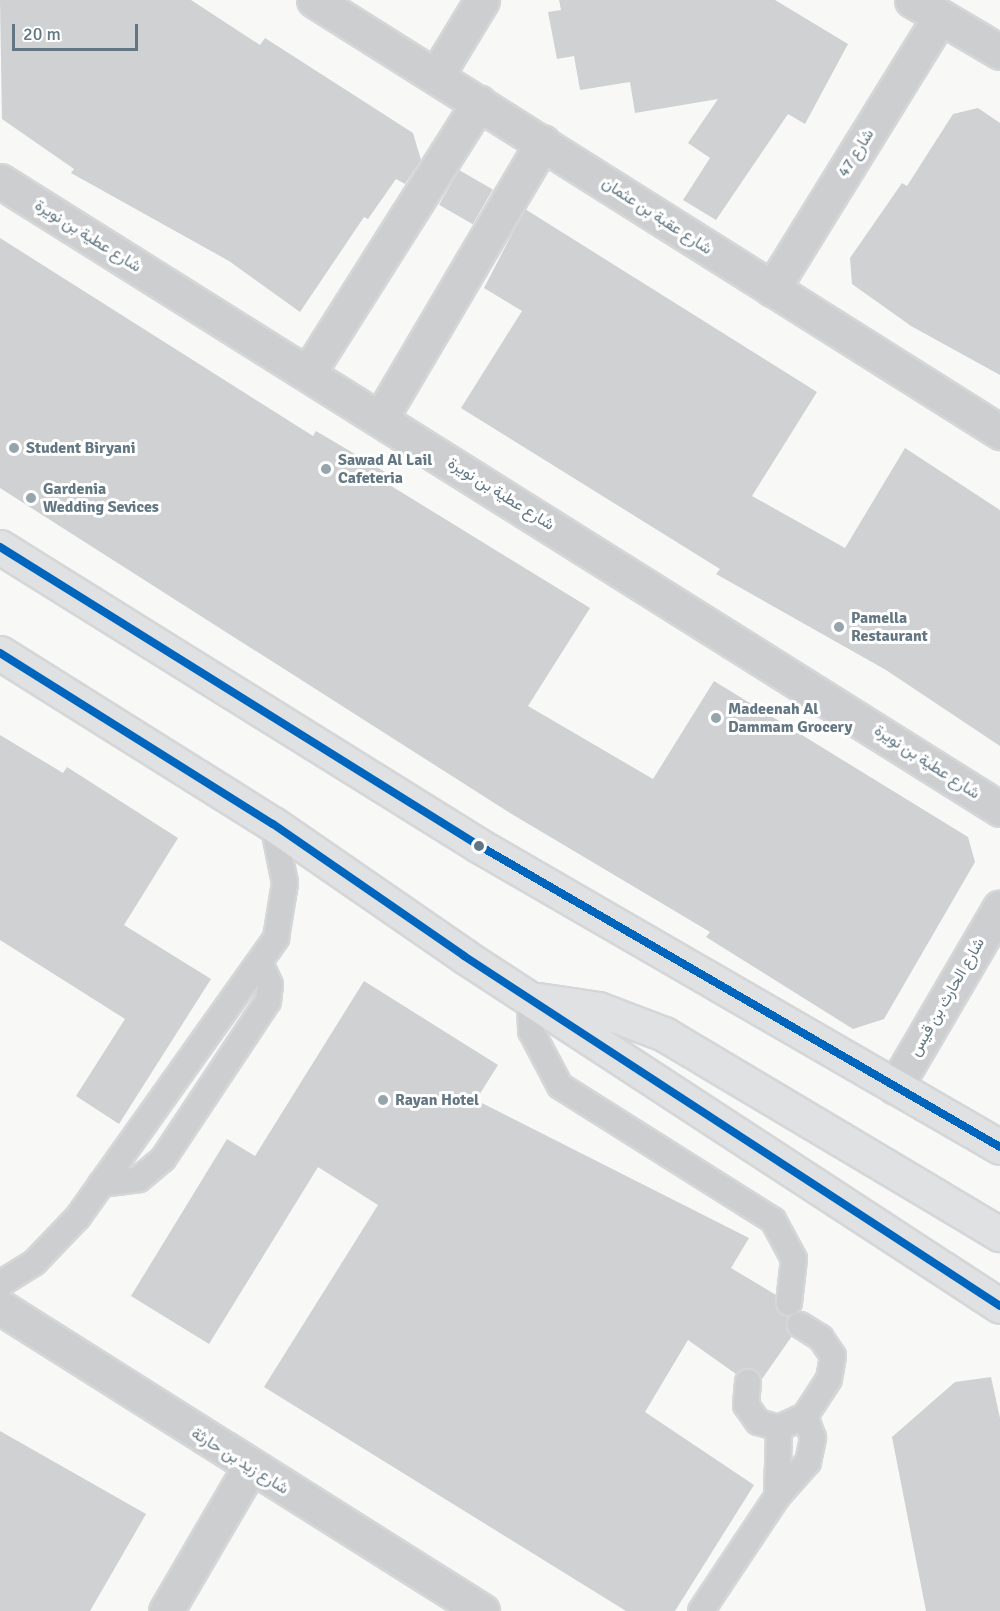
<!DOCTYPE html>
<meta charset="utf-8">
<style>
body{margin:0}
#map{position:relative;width:1000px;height:1611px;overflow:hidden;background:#f8f8f7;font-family:Signika,Vazirmatn,sans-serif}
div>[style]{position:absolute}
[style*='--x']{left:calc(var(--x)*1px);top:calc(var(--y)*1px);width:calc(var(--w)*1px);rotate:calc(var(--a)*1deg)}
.building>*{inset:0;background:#cfd1d2;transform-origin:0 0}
.roads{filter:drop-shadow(2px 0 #d5d6d7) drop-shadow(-2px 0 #d5d6d7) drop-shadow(0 2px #d5d6d7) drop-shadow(0 -2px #d5d6d7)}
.lane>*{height:24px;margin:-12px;padding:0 12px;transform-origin:12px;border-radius:12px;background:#cdcecf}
.street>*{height:33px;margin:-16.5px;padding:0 16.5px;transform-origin:16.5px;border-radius:16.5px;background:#cdcecf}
.primary>*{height:33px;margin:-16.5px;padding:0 16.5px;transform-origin:16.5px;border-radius:16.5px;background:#e0e1e2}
.bus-1>*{height:8px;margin:-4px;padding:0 4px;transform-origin:4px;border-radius:4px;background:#0065bd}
.dots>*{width:16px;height:16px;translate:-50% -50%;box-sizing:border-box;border:3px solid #fff;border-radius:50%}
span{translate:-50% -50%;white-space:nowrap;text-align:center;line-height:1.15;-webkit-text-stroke:6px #fff;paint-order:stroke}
.street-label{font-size:16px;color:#627783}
.poi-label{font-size:16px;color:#627783;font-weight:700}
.left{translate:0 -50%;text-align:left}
.scale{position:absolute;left:12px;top:24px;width:126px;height:27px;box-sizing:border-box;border:3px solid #627783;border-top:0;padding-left:8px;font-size:18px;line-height:21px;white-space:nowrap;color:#627783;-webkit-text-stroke:4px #fff;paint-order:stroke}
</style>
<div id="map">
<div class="building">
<i style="clip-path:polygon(0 0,191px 0,260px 45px,265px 38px,413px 133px,421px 160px,405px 184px,396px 179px,368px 219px,364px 217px,300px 312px,229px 261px,71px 173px,74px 169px,2px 119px)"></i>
<i style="clip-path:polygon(559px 0,775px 0,848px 44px,805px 124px,788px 114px,716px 220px,683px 200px,710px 158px,688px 143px,718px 99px,635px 113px,630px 82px,580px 90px,574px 56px,557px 59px,548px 12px,561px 10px)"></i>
<i style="clip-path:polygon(978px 108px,1000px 123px,1000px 375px,911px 326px,852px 284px,850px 258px,902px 183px,907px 186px,953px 114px)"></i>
<i style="left:459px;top:170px;width:39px;height:40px;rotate:30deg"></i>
<i style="clip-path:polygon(525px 209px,817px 392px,752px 496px,845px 548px,905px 448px,1000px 510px,1000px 746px,886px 670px,716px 574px,720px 569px,461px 408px,522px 311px,484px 288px)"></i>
<i style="clip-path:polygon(0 238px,313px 436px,316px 431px,392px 476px,388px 484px,590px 608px,528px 706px,653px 779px,714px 681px,968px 837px,975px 862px,884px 1019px,853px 1029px,706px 937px,710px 932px,510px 813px,0 488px)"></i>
<i style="clip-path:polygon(0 735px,63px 773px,67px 767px,178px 838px,124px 925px,211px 979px,119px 1124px,76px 1096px,125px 1019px,0 940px)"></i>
<i style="clip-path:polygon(364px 981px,498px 1065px,476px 1100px,749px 1238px,731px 1268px,776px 1295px,776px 1309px,788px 1317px,792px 1336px,762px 1379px,750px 1368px,736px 1374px,688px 1340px,645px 1412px,754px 1485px,675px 1611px,626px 1611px,264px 1387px,378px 1205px,318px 1167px,209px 1344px,131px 1296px,227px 1139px,255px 1156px)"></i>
<i style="clip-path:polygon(991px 1377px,1000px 1418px,1000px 1611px,926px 1611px,892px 1437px,955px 1382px)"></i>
<i style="clip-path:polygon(0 1431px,146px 1514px,90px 1611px,0 1611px)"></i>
</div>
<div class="roads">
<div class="lane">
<i style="--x:530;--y:1000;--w:31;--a:88"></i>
<i style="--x:531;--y:1031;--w:62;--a:62.2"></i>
<i style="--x:560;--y:1086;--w:252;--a:32.2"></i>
<i style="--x:773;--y:1220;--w:44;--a:61.7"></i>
<i style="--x:794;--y:1259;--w:44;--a:96.5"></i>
<i style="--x:101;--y:1184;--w:38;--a:-7"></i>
<i style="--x:139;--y:1179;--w:31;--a:-40"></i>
<i style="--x:163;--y:1159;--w:190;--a:-56.4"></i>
<i style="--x:268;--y:1001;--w:16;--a:-83"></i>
<i style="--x:270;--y:985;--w:24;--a:-114"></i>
<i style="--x:0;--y:1284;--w:40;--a:-32"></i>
<i style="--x:34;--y:1263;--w:64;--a:-46.3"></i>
<i style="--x:78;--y:1217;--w:342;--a:-54.6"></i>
<i style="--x:276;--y:938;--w:56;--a:-80.7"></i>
<i style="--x:285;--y:883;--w:60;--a:-101.5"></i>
<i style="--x:748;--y:1382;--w:23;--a:95"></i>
<i style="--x:746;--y:1405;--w:21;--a:55"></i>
<i style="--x:758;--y:1422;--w:22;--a:16"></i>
<i style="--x:779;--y:1428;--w:29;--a:-25"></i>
<i style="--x:805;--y:1416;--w:44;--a:-57"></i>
<i style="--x:829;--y:1379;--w:23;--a:-80"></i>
<i style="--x:833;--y:1356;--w:22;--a:-124"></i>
<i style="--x:821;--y:1338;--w:25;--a:-148"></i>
<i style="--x:777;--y:1497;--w:69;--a:-88.3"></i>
<i style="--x:701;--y:1611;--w:137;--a:-56.3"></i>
<i style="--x:777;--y:1497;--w:47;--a:-48.5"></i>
<i style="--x:808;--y:1462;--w:25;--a:-78"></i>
<i style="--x:813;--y:1438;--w:23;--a:-110"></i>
</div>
<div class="street">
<i style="--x:314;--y:0;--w:811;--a:32.2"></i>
<i style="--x:912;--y:0;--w:102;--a:30.6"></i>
<i style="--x:436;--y:76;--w:89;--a:-58.8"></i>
<i style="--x:0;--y:181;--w:1181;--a:32.13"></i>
<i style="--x:772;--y:289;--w:320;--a:-58.3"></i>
<i style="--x:308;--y:373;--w:320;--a:-57.7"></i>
<i style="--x:380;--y:419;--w:321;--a:-59.5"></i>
<i style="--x:895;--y:1087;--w:208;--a:-59.7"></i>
<i style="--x:0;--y:1307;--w:570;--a:32.24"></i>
<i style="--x:166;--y:1611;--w:167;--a:-59.7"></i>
</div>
<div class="primary">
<i style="--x:0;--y:547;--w:563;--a:31.94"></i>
<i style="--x:478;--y:845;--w:603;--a:30.05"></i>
<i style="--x:0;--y:653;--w:322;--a:32.1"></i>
<i style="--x:273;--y:824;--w:232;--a:34.6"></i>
<i style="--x:464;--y:956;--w:640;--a:33.14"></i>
<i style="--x:538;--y:1000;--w:61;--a:8.5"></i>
<i style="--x:598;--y:1009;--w:71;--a:20.7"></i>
<i style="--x:664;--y:1034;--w:391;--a:30.8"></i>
</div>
</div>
<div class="bus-1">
<i style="--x:0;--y:547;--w:563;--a:31.94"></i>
<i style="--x:478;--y:845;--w:603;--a:30.05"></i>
<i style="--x:0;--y:653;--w:322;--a:32.1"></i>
<i style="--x:273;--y:824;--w:232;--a:34.6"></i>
<i style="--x:464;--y:956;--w:640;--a:33.14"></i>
</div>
<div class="dots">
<i style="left:14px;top:448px;background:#96a4ac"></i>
<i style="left:326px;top:469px;background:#96a4ac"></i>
<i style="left:31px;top:498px;background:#96a4ac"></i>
<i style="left:839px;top:627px;background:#96a4ac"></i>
<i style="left:716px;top:718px;background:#96a4ac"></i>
<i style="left:479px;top:846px;background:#627783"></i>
<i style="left:383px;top:1100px;background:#96a4ac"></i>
</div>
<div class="street-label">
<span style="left:856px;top:153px;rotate:-58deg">شارع 47</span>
<span style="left:657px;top:216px;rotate:33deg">شارع عقبة بن عثمان</span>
<span style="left:88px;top:236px;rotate:32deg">شارع عطية بن نويرة</span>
<span style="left:501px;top:494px;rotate:32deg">شارع عطية بن نويرة</span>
<span style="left:927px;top:762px;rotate:33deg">شارع عطية بن نويرة</span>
<span style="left:947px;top:997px;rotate:-60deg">شارع الحارث بن قيس</span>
<span style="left:240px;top:1461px;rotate:32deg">شارع زيد بن حارثة</span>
</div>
<div class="poi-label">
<span class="left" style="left:26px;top:448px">Student Biryani</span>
<span class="left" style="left:338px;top:469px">Sawad Al Lail<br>Cafeteria</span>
<span class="left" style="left:43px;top:498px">Gardenia<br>Wedding Sevices</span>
<span class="left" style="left:851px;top:627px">Pamella<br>Restaurant</span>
<span class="left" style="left:728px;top:718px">Madeenah Al<br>Dammam Grocery</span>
<span class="left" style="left:395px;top:1100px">Rayan Hotel</span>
</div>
<div class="scale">20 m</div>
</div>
